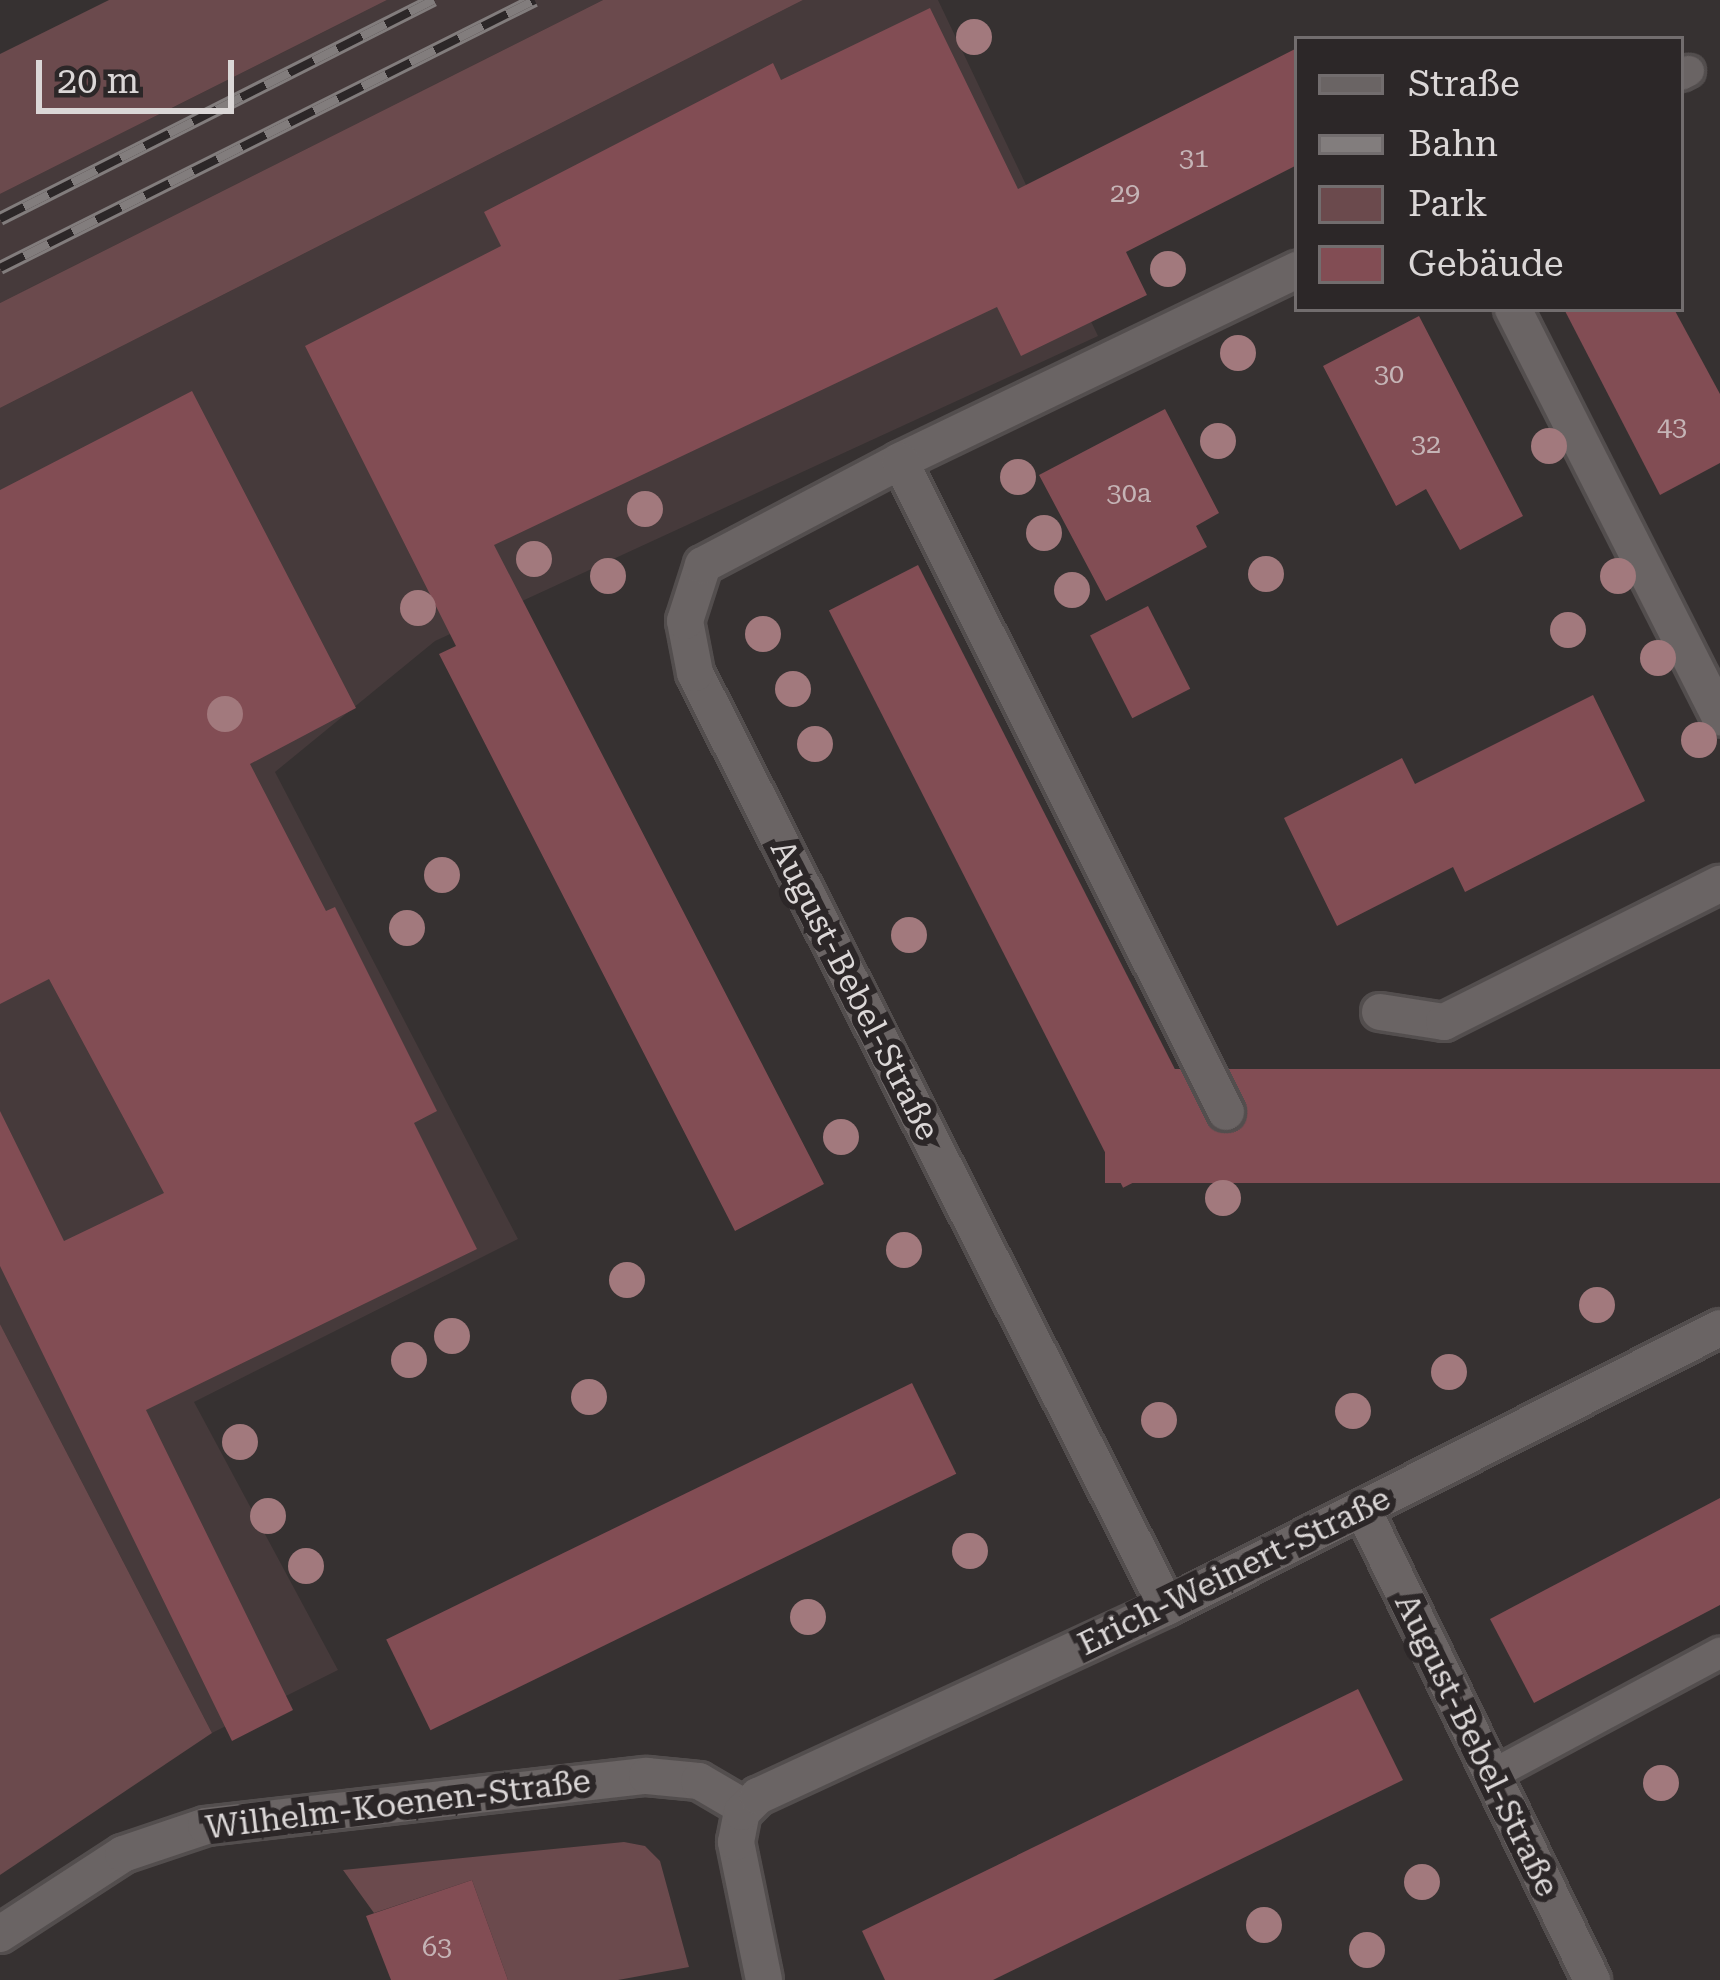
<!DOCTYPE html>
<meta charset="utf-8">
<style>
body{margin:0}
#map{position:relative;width:1720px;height:1980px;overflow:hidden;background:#363131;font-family:"Roboto Serif",serif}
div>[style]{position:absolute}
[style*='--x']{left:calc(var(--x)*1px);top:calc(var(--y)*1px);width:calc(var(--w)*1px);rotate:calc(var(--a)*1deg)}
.built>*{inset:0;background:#463a3b}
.green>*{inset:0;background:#6b4a4d}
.building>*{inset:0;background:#824d54;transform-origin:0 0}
.roads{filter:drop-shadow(3px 0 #534e4e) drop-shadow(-3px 0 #534e4e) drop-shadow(0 3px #534e4e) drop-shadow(0 -3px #534e4e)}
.lane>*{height:30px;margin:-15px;padding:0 15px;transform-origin:15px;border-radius:15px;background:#6a6464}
.street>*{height:36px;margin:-18px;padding:0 18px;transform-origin:18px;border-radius:18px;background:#6a6464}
.rail>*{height:14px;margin-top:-7px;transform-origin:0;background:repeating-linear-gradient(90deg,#2c2728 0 27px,#827d7d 0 54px);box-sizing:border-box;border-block:3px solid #827d7d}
.trees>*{width:36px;height:36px;margin:-18px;border-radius:50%;background:#a2797d}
span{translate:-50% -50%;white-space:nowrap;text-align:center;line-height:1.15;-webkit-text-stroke:12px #2c2728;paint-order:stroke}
.number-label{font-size:27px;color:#c5b4b6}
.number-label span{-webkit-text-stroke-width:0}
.street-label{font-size:33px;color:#dbd7d7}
.legend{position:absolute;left:1294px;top:36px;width:390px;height:276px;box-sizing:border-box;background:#2c2728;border:3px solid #726d6e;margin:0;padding:15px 21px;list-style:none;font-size:36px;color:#dbd7d7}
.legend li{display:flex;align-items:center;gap:24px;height:60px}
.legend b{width:60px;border:3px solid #726d6e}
.scale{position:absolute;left:36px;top:60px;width:198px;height:54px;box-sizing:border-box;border:6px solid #dbd7d7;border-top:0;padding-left:15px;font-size:36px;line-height:42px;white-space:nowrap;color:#dbd7d7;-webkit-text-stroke:9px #2c2728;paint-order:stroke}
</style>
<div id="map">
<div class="built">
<i style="clip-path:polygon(387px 0,603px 0,0 303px,0 194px)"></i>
<i style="clip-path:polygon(803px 0,938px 0,1098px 336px,435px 641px,275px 772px,518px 1239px,194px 1402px,338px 1670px,212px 1733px,0 1324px,0 408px)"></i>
</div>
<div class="green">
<i style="clip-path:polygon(109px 0,387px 0,0 194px,0 54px)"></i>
<i style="clip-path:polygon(603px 0,803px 0,0 408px,0 303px)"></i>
<i style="clip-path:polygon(0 1324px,212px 1733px,0 1875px)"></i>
<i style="clip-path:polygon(624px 1842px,645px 1846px,660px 1861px,689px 1967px,618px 1980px,508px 1980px,472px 1880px,374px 1913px,343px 1870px)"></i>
</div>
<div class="building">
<i style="clip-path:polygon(930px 8px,1018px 189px,1297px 48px,1297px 165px,1126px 252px,1147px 295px,1021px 356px,997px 307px,494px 545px,824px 1184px,735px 1231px,439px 654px,456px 646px,305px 346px,501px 246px,484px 212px,773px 63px,781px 80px)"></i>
<i style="clip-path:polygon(1564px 309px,1674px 309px,1720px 394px,1720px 463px,1660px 495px)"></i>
<i style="clip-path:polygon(1419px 316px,1523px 516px,1460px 550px,1426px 489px,1396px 506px,1323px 366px)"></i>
<i style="clip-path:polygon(192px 391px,356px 708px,250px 764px,326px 911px,335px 907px,437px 1111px,414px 1123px,477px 1249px,146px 1410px,293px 1710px,232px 1741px,0 1266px,0 1111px,64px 1241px,164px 1193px,49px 979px,0 1004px,0 490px)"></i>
<i style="clip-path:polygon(1165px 409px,1219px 513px,1196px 526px,1207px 547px,1106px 601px,1039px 475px)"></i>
<i style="left:918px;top:565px;width:648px;height:100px;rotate:63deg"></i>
<i style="left:1148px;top:606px;width:93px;height:65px;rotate:63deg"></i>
<i style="clip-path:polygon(1593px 695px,1645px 801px,1465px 892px,1453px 867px,1337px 926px,1284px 818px,1402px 758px,1415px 784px)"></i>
<i style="left:1720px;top:1069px;width:114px;height:615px;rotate:90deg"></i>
<i style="left:912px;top:1383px;width:101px;height:585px;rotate:64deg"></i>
<i style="clip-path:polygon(1720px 1498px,1720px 1605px,1534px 1703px,1490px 1619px)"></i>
<i style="clip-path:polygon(1358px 1689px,1403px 1780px,993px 1980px,885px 1980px,862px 1931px)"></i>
<i style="clip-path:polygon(472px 1880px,508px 1980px,391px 1980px,366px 1916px)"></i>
</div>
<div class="roads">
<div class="lane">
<i style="--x:1681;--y:75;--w:9;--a:-27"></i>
<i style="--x:1492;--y:1775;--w:259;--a:-28.2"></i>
</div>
<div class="street">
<i style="--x:1513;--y:309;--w:458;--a:63.1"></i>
<i style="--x:900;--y:461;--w:441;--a:-25.7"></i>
<i style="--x:1380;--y:1012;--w:65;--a:8.9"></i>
<i style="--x:1444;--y:1022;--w:309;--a:-26.6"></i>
<i style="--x:1363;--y:1510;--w:523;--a:64.02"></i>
<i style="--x:1167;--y:1607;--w:1046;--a:-116.81"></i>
<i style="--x:695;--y:673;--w:53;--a:-100.9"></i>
<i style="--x:685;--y:621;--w:59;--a:-72.2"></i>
<i style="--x:703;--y:565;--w:223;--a:-27.8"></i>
<i style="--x:900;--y:461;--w:728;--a:63.4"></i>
<i style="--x:0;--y:1934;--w:147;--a:-33"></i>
<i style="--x:123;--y:1854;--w:88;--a:-18.6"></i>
<i style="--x:206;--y:1826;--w:444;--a:-6.5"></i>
<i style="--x:647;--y:1776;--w:52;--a:5.5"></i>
<i style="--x:699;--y:1781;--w:53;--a:30.4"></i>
<i style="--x:764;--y:1980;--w:141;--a:-101.5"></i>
<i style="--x:736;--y:1842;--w:31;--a:-79"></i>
<i style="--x:742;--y:1812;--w:23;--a:-45"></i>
<i style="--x:758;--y:1796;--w:451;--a:-24.8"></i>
<i style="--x:1167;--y:1607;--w:619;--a:-26.77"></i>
</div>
</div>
<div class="rail">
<i style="--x:0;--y:219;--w:486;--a:-26.8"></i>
<i style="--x:0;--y:268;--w:598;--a:-26.61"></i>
</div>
<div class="trees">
<i style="left:974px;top:37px"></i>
<i style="left:1168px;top:269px"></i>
<i style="left:1238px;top:353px"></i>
<i style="left:1218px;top:441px"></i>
<i style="left:1549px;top:446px"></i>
<i style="left:1018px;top:477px"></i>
<i style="left:645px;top:509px"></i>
<i style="left:1044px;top:533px"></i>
<i style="left:534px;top:559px"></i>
<i style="left:1266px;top:574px"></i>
<i style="left:608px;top:576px"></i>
<i style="left:1618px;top:576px"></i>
<i style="left:1072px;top:590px"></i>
<i style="left:418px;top:608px"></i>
<i style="left:1568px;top:630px"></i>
<i style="left:763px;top:634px"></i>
<i style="left:1658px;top:658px"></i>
<i style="left:793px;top:689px"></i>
<i style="left:225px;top:714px"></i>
<i style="left:1699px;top:740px"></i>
<i style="left:815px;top:744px"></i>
<i style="left:442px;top:875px"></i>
<i style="left:407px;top:928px"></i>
<i style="left:909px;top:935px"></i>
<i style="left:841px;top:1137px"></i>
<i style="left:1223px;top:1198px"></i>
<i style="left:904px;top:1250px"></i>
<i style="left:627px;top:1280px"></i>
<i style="left:1597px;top:1305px"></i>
<i style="left:452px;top:1336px"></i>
<i style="left:409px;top:1360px"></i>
<i style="left:1449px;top:1372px"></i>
<i style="left:589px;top:1397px"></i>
<i style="left:1353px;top:1411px"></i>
<i style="left:1159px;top:1420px"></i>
<i style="left:240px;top:1442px"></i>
<i style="left:268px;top:1516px"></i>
<i style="left:970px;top:1551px"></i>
<i style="left:306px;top:1566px"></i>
<i style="left:808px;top:1617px"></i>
<i style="left:1661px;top:1783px"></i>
<i style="left:1422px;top:1882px"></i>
<i style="left:1264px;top:1925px"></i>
<i style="left:1367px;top:1950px"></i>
</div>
<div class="number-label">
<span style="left:1194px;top:159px">31</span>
<span style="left:1125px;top:194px">29</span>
<span style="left:1389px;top:375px">30</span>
<span style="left:1672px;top:428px">43</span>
<span style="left:1426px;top:445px">32</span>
<span style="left:1129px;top:494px">30a</span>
<span style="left:437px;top:1948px">63</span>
</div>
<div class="street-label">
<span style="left:855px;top:990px;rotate:63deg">August-Bebel-Straße</span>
<span style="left:1234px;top:1571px;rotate:-26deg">Erich-Weinert-Straße</span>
<span style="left:1477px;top:1745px;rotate:64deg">August-Bebel-Straße</span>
<span style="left:398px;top:1804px;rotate:-7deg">Wilhelm-Koenen-Straße</span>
</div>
<ul class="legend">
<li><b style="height:15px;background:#6a6464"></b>Straße</li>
<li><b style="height:15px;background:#827d7d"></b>Bahn</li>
<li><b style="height:33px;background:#6b4a4d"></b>Park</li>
<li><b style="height:33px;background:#824d54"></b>Gebäude</li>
</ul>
<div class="scale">20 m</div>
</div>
